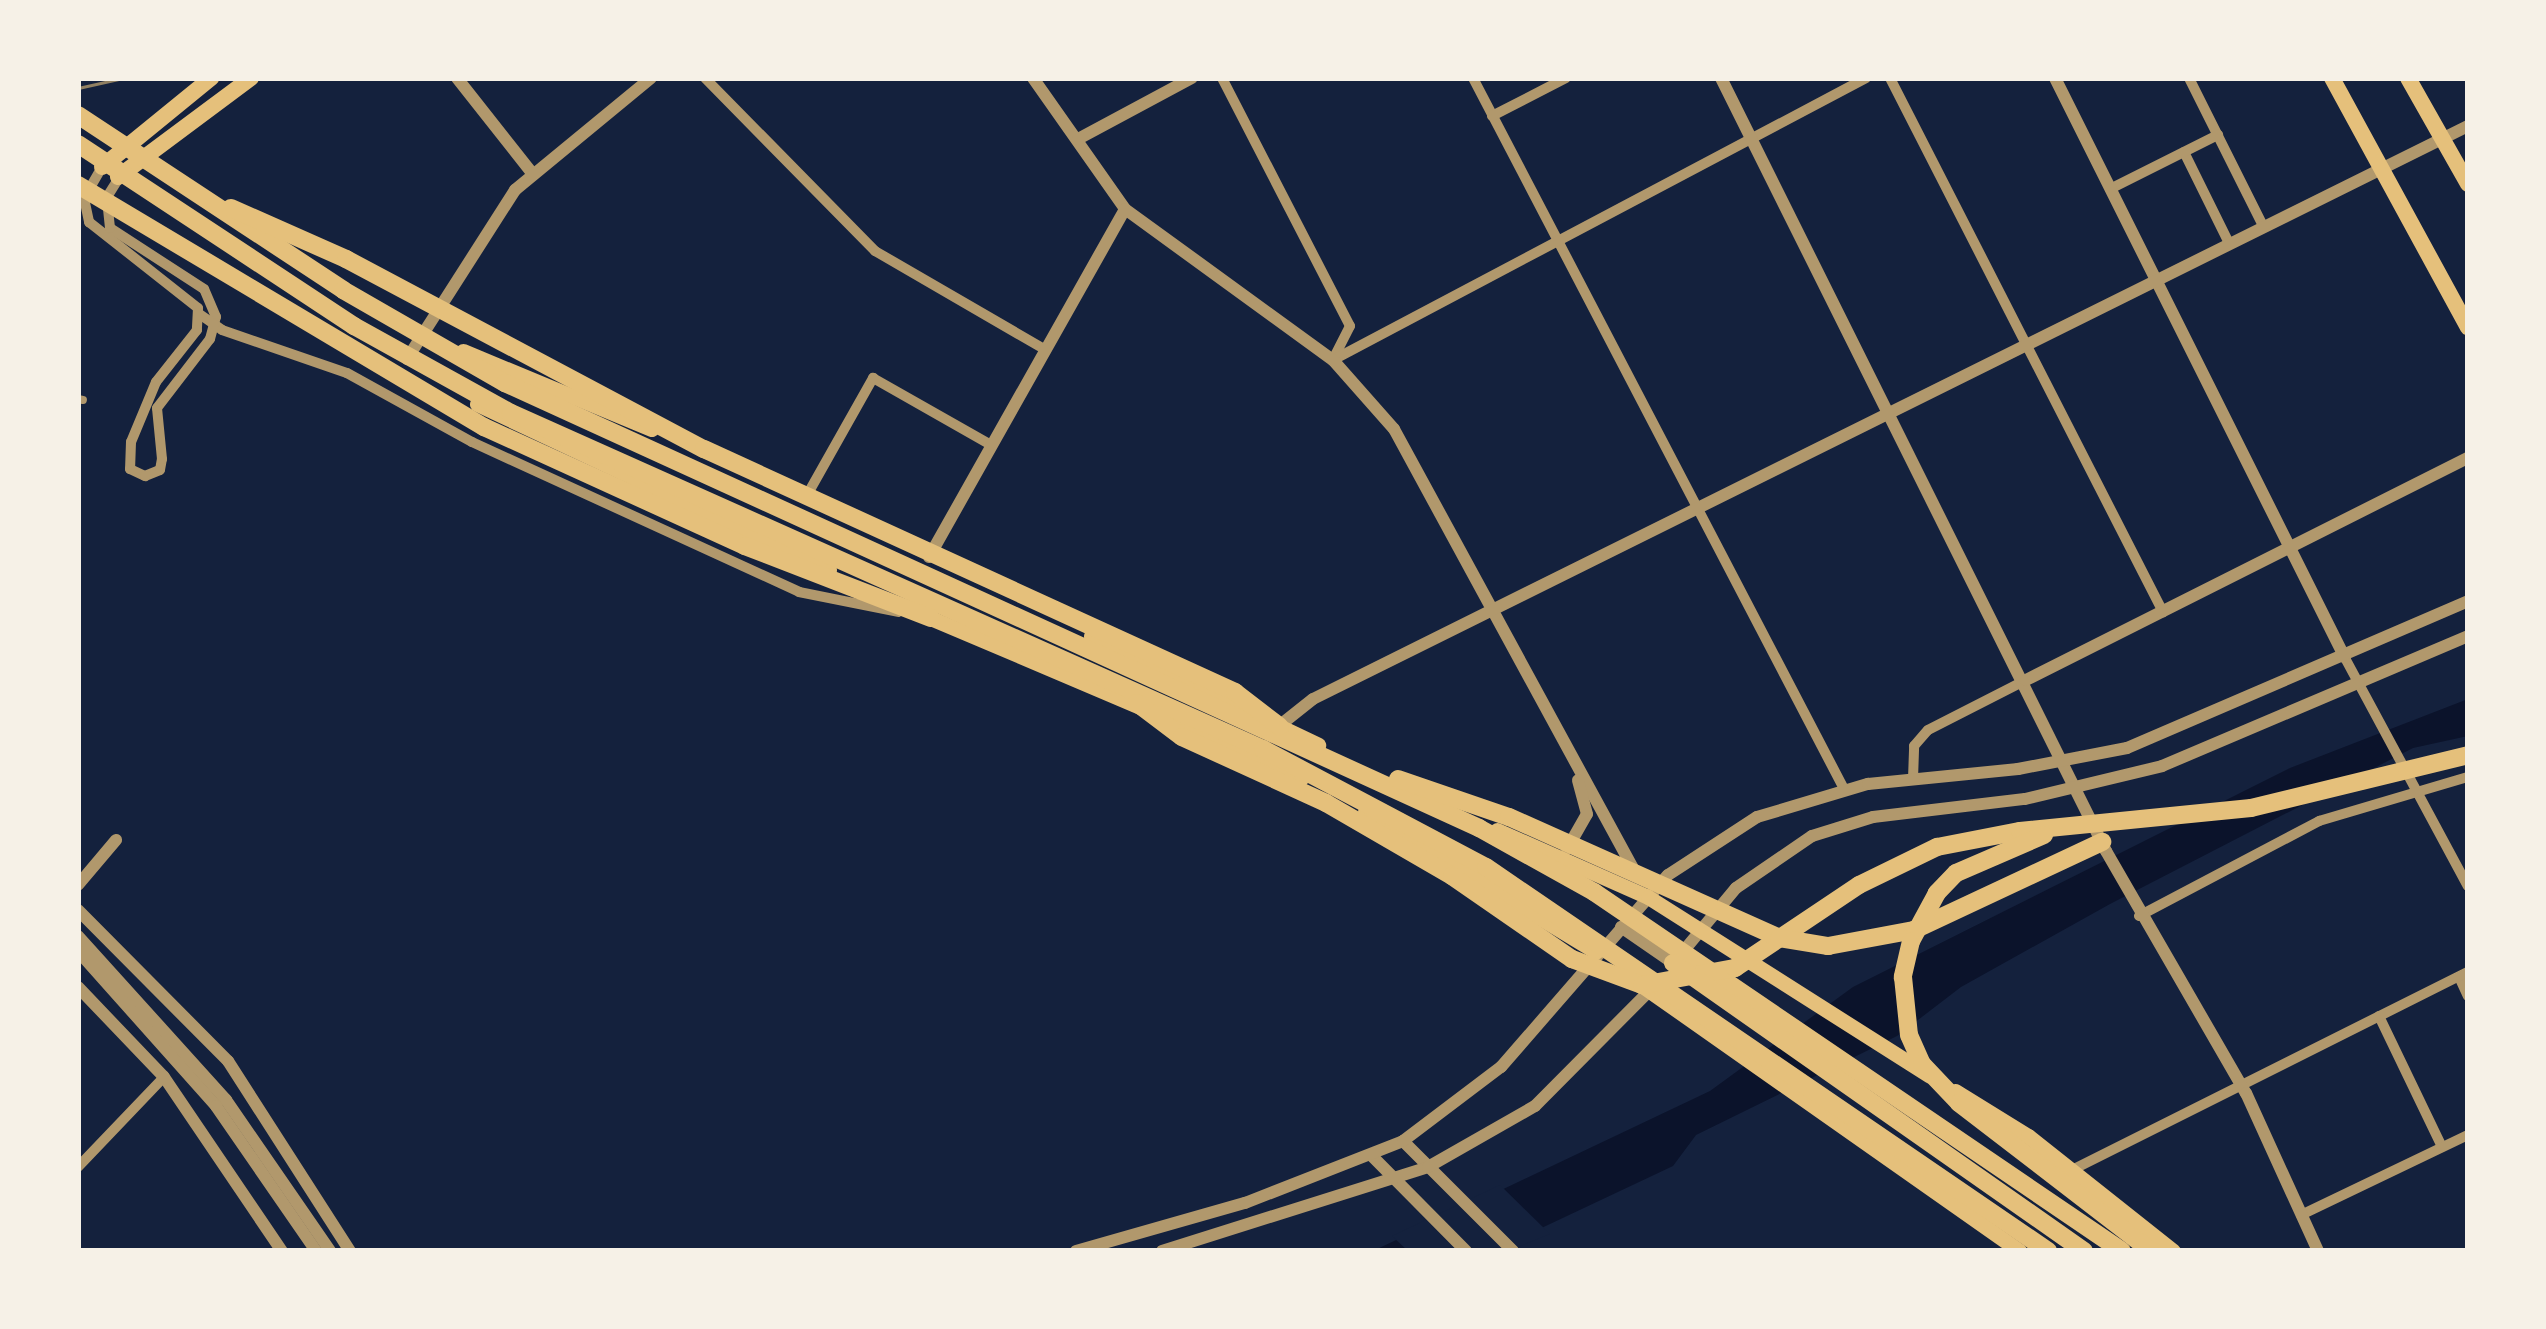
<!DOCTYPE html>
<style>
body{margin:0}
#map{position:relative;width:2546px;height:1329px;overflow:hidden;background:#14213d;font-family:"Noto Sans",sans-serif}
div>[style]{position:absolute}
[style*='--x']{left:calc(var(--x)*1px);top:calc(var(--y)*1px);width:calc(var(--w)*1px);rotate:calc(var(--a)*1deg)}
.water>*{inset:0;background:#0b132b}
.pier>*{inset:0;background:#14213d}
.pedestrian>*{height:8px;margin:-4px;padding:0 4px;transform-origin:4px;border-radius:4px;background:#b1986c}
.minor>*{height:10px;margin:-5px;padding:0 5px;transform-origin:5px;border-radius:5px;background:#b1986c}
.tertiary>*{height:12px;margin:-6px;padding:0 6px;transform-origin:6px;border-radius:6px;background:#b1986c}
.primary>*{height:15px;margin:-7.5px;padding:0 7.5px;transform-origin:7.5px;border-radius:7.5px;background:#e5c07b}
.trunk>*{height:16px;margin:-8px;padding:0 8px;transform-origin:8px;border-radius:8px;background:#e5c07b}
.motorway>*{height:18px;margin:-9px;padding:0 9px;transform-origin:9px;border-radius:9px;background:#e5c07b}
.tram>*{height:3px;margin:-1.5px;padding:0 1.5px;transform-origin:1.5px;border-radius:1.5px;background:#918062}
span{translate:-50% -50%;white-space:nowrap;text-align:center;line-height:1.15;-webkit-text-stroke:9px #f6f1e7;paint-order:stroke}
.frame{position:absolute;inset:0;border:81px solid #f6f1e7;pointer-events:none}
</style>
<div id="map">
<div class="water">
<i style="clip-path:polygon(2468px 699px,2468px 736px,2413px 748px,2110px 904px,1961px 987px,1897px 1036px,1696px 1135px,1673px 1166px,1493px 1251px,1373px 1251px,1710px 1091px,1853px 987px,2290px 768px)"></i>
</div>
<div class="pier">
<i style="clip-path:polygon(1500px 1185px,1550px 1234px,1508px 1251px,1408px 1251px,1392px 1236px)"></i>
</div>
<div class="pedestrian">
<i style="--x:78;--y:399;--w:5;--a:11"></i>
</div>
<div class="minor">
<i style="--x:705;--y:78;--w:243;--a:45.5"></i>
<i style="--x:875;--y:251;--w:195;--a:30.1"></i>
<i style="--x:1222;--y:78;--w:279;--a:62.7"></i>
<i style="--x:1350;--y:326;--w:35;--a:117"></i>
<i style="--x:1473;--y:78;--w:802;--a:62.44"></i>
<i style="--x:1890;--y:78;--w:600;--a:62.92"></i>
<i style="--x:2189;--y:78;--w:165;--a:63.4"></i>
<i style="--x:1492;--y:116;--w:83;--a:-27.2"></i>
<i style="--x:2184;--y:152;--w:102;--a:63.7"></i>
<i style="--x:102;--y:167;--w:36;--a:120"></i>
<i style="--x:84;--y:198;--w:25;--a:78"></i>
<i style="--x:89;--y:222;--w:139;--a:38.3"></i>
<i style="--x:198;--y:308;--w:22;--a:93"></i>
<i style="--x:197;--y:330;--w:66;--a:128.3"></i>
<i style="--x:156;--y:382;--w:65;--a:112.6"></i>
<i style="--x:131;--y:442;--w:27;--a:92"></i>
<i style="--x:130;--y:469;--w:17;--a:25"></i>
<i style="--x:145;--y:476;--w:16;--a:-22"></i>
<i style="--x:160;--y:470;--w:11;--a:-80"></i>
<i style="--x:162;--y:459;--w:51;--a:-95.6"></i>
<i style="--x:157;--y:408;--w:87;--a:-52.5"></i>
<i style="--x:210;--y:339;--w:23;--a:-75"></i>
<i style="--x:216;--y:317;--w:30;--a:-113"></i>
<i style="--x:204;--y:289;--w:112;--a:-147"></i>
<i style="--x:110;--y:228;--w:31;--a:-96"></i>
<i style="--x:107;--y:197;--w:22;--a:-58"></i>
<i style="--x:2110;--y:189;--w:121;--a:-26.6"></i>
<i style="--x:198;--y:313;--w:29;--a:35"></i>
<i style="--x:222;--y:330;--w:132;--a:19"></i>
<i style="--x:347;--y:373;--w:143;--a:28.9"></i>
<i style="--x:472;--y:442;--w:360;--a:24.6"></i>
<i style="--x:799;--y:592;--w:101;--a:11.4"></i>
<i style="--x:1333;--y:360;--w:603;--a:-27.88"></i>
<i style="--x:806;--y:497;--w:137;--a:-60.6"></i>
<i style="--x:873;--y:378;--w:136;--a:29.6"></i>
<i style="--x:2345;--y:658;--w:259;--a:61.7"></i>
<i style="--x:1913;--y:779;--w:33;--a:-88"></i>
<i style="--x:1914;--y:746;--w:21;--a:-49"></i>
<i style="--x:1928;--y:730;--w:110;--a:-27"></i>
<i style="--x:2139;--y:916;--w:204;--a:-27.8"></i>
<i style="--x:2319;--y:821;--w:155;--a:-16.5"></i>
<i style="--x:2459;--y:977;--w:21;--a:65"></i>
<i style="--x:2379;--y:1016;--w:145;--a:64.3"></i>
<i style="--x:78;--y:1167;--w:124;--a:-46.3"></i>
<i style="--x:2072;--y:1170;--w:443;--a:-26.6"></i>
<i style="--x:2301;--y:1215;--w:185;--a:-25.6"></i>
</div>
<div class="tertiary">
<i style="--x:457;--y:78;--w:121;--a:51.7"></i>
<i style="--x:1033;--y:78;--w:160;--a:54.9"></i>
<i style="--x:1125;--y:209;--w:257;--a:36"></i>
<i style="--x:1333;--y:360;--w:92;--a:48.5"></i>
<i style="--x:1394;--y:429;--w:504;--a:61.45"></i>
<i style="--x:1721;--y:78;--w:864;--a:63.52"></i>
<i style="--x:2106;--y:851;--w:280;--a:60"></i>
<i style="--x:2246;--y:1093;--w:174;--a:65.5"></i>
<i style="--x:2055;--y:78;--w:648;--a:63.43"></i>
<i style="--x:1078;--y:139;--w:129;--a:-28.2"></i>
<i style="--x:407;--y:359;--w:201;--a:-57.4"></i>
<i style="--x:515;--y:190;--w:176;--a:-39.5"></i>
<i style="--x:929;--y:557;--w:399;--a:-60.6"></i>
<i style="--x:2026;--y:680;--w:495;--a:-26.7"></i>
<i style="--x:1279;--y:726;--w:43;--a:-38.5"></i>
<i style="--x:1313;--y:699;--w:1289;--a:-26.39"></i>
<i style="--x:1567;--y:849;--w:40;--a:-60.3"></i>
<i style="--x:1587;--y:814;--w:35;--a:-105"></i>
<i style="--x:78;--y:885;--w:59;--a:-49.8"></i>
<i style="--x:78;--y:910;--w:213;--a:45.2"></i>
<i style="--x:228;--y:1061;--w:226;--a:57.3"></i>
<i style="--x:1621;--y:927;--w:63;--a:34.7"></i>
<i style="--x:78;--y:936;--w:221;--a:47.9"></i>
<i style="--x:226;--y:1100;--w:183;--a:55.4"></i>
<i style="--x:78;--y:951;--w:208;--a:48.3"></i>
<i style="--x:216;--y:1106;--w:176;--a:55.4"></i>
<i style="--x:1681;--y:954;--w:86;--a:-50.2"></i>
<i style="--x:1736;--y:888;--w:92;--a:-34.4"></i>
<i style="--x:1812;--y:836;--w:64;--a:-17.3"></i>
<i style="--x:1873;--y:817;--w:153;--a:-6.8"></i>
<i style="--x:2025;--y:799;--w:141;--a:-13.5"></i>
<i style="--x:2162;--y:766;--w:332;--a:-23"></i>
<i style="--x:78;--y:987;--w:124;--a:46.3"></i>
<i style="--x:164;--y:1077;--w:210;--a:55.9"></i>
<i style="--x:1403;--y:1141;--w:156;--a:45"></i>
<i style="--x:1372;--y:1156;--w:134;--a:45.3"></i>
<i style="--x:1076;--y:1251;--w:176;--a:-15.9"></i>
<i style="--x:1245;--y:1203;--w:170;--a:-21.4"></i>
<i style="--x:1403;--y:1141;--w:123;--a:-37.1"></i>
<i style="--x:1501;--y:1067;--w:254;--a:-49"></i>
<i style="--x:1668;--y:875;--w:106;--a:-33.1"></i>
<i style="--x:1757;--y:817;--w:116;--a:-16.6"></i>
<i style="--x:1868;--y:784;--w:151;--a:-5.7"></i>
<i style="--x:2018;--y:769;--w:111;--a:-10.9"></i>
<i style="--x:2127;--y:748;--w:371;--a:-23.3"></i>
<i style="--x:1162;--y:1251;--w:279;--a:-17.5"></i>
<i style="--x:1428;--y:1167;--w:123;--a:-29.7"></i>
<i style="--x:1535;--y:1106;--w:166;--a:-45.2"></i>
</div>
<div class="primary">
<i style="--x:463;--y:351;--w:204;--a:22.5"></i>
<i style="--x:477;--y:404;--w:389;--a:25.2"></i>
<i style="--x:921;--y:614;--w:240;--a:23"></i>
<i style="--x:1091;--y:636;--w:252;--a:25.6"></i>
<i style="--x:1164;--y:718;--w:150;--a:23.7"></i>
<i style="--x:1365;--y:812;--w:270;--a:31.2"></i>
<i style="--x:1497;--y:830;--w:165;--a:23.9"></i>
<i style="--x:1648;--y:897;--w:333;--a:32.4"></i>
<i style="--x:1634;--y:980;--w:471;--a:35.1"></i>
<i style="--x:1955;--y:1091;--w:86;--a:31.7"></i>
<i style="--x:2028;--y:1136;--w:185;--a:38.4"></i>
</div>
<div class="trunk">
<i style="--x:2332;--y:78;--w:284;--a:61.4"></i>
<i style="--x:2408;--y:78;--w:122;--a:60.5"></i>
<i style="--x:102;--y:167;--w:141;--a:-39.2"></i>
<i style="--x:118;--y:177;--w:166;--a:-36.7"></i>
</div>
<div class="motorway">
<i style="--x:78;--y:115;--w:318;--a:33.4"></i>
<i style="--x:343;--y:290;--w:187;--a:29.9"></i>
<i style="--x:505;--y:383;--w:1071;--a:24.55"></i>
<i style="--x:1479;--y:828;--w:132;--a:29.1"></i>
<i style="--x:1594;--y:892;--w:638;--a:34.21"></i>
<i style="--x:78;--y:144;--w:331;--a:33.4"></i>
<i style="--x:354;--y:326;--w:179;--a:29"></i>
<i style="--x:511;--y:413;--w:824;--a:24.08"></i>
<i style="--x:1263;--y:749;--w:252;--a:27.9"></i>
<i style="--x:1486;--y:867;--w:681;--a:34.34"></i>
<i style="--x:78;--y:185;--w:473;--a:30.8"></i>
<i style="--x:484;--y:427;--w:287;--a:24.5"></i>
<i style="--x:745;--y:546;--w:199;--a:21.2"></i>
<i style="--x:231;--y:208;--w:126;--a:23.9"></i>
<i style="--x:346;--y:259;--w:405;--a:28"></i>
<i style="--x:704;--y:449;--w:584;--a:24.59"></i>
<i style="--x:1235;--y:692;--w:56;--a:37.7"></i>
<i style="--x:1137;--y:703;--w:56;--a:37.1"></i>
<i style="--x:1182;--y:737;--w:158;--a:24.6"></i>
<i style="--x:1326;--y:803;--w:146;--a:30.1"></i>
<i style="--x:1452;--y:876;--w:146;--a:34.7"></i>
<i style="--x:1572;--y:959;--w:75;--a:20.4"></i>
<i style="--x:1642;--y:985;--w:95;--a:-10.4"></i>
<i style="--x:1735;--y:968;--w:149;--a:-33.8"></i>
<i style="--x:1859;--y:885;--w:87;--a:-26"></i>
<i style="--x:1937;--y:847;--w:85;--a:-10.9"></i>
<i style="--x:2020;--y:831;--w:232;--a:-5.7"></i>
<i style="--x:2251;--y:808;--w:223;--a:-13.7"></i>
<i style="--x:1398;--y:779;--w:117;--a:18.9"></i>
<i style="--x:1509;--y:817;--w:296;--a:24.1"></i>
<i style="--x:1779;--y:938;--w:50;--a:9.3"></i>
<i style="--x:1828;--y:946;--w:87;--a:-10.5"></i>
<i style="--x:1914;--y:930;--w:208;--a:-25.1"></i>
<i style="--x:2044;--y:835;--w:96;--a:156.6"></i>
<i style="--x:1956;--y:873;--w:28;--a:134"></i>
<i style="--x:1937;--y:893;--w:55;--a:118.4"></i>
<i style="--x:1911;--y:941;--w:37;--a:103"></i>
<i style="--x:1903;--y:977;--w:58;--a:84.1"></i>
<i style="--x:1909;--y:1035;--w:32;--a:66"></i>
<i style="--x:1922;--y:1064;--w:54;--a:46.5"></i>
<i style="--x:1959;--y:1103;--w:242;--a:37.6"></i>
<i style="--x:1673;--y:963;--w:502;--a:35.02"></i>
</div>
<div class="tram">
<i style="--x:78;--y:88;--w:46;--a:-12.5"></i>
</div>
<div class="frame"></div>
</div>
